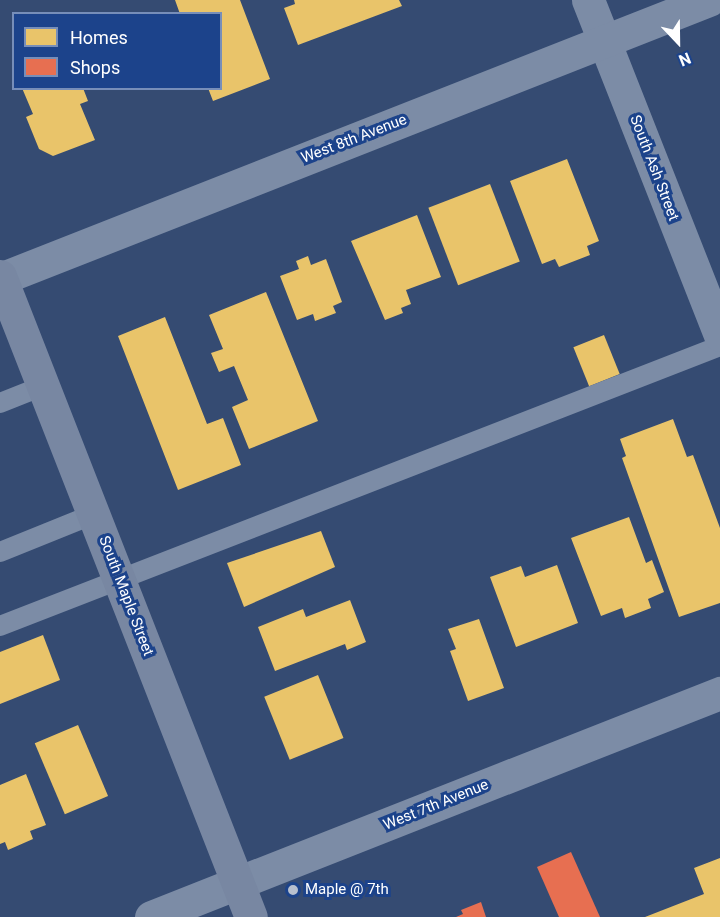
<!DOCTYPE html>
<style>
body{margin:0}
#map{position:relative;width:720px;height:917px;overflow:hidden;background:#354b72;font-family:Roboto,sans-serif}
div>[style]{position:absolute}
[style*='--x']{left:calc(var(--x)*1px);top:calc(var(--y)*1px);width:calc(var(--w)*1px);rotate:calc(var(--a)*1deg)}
.homes>*{inset:0;background:#e9c46a;transform-origin:0 0}
.shops>*{inset:0;background:#e76f51}
.lane>*{height:20px;margin:-10px;padding:0 10px;transform-origin:10px;border-radius:10px;background:#7c8ca6}
.street>*{height:33px;margin:-16.5px;padding:0 16.5px;transform-origin:16.5px;border-radius:16.5px;background:#7c8ca6}
.secondary>*{height:33px;margin:-16.5px;padding:0 16.5px;transform-origin:16.5px;border-radius:16.5px;background:#7887a2}
.dots>*{width:16px;height:16px;translate:-50% -50%;box-sizing:border-box;border:3px solid #1c438b;border-radius:50%}
span{translate:-50% -50%;white-space:nowrap;text-align:center;line-height:1.15;-webkit-text-stroke:6px #1c438b;paint-order:stroke}
.street-label{font-size:15px;color:#fff}
.poi-label{font-size:15px;color:#fff}
.left{translate:0 -50%;text-align:left}
.legend{position:absolute;left:12px;top:12px;width:210px;height:78px;box-sizing:border-box;background:#1c438b;border:2px solid #778eb9;margin:0;padding:8px 10px;list-style:none;font-size:18px;color:#fff}
.legend li{display:flex;align-items:center;gap:12px;height:30px}
.legend b{width:30px;border:2px solid #778eb9}
.north{position:absolute;left:648px;top:12px;width:60px;height:60px;-webkit-text-stroke:4px #1c438b;paint-order:stroke;rotate:158deg;font-size:16px;font-weight:700;line-height:24px;text-align:center;color:#fff}
.north::after{content:'';display:block;margin:auto;width:21px;height:27px;background:#fff;clip-path:polygon(50% 0,100% 100%,50% 72%,0 100%)}
</style>
<div id="map">
<div class="homes">
<i style="clip-path:polygon(175px 0,240px 0,270px 79px,213px 101px,208px 88px,220px 88px,220px 14px,180px 14px)"></i>
<i style="clip-path:polygon(294px 0,399px 0,402px 6px,298px 45px,284px 8px,295px 4px)"></i>
<i style="clip-path:polygon(22px 88px,83px 88px,88px 101px,80px 104px,95px 140px,53px 156px,39px 149px,26px 117px,33px 114px)"></i>
<i style="clip-path:polygon(567px 159px,599px 241px,587px 246px,590px 255px,559px 267px,555px 259px,542px 264px,510px 181px)"></i>
<i style="left:490px;top:184px;width:83px;height:66px;rotate:69deg"></i>
<i style="clip-path:polygon(417px 215px,441px 277px,406px 290px,411px 304px,401px 308px,403px 313px,385px 320px,351px 241px)"></i>
<i style="clip-path:polygon(308px 256px,311px 265px,326px 259px,342px 302px,333px 306px,336px 313px,315px 321px,313px 314px,297px 320px,280px 276px,299px 269px,296px 261px)"></i>
<i style="clip-path:polygon(266px 292px,318px 421px,249px 449px,232px 407px,248px 400px,234px 366px,219px 372px,211px 353px,223px 349px,209px 315px)"></i>
<i style="clip-path:polygon(165px 317px,207px 424px,223px 418px,241px 465px,178px 490px,118px 336px)"></i>
<i style="left:604px;top:335px;width:42px;height:33px;rotate:68deg"></i>
<i style="clip-path:polygon(673px 419px,687px 457px,693px 455px,720px 528px,720px 603px,679px 617px,622px 458px,626px 456px,620px 439px)"></i>
<i style="clip-path:polygon(629px 517px,646px 563px,652px 560px,664px 592px,648px 599px,651px 608px,625px 618px,622px 608px,601px 616px,571px 538px)"></i>
<i style="clip-path:polygon(321px 531px,335px 567px,244px 607px,227px 563px)"></i>
<i style="clip-path:polygon(557px 565px,578px 623px,516px 647px,490px 577px,521px 566px,525px 577px)"></i>
<i style="clip-path:polygon(350px 600px,366px 642px,347px 650px,345px 644px,275px 671px,258px 627px,303px 609px,306px 617px)"></i>
<i style="clip-path:polygon(479px 619px,504px 688px,468px 701px,450px 651px,456px 649px,448px 629px)"></i>
<i style="clip-path:polygon(43px 635px,60px 680px,0 704px,0 652px)"></i>
<i style="left:318px;top:675px;width:68px;height:58px;rotate:68deg"></i>
<i style="left:78px;top:725px;width:77px;height:47px;rotate:67deg"></i>
<i style="clip-path:polygon(26px 774px,46px 825px,30px 831px,33px 839px,8px 850px,5px 842px,0 844px,0 785px)"></i>
<i style="clip-path:polygon(720px 858px,720px 917px,645px 917px,704px 894px,694px 868px)"></i>
</div>
<div class="shops">
<i style="clip-path:polygon(571px 852px,600px 917px,559px 917px,537px 867px)"></i>
<i style="clip-path:polygon(481px 902px,486px 917px,456px 917px,463px 914px,461px 910px)"></i>
</div>
<div class="lane">
<i style="--x:0;--y:403;--w:46;--a:-21.6"></i>
<i style="--x:0;--y:552;--w:101;--a:-22"></i>
<i style="--x:0;--y:626;--w:773;--a:-21.25"></i>
</div>
<div class="street">
<i style="--x:588;--y:0;--w:360;--a:68.5"></i>
<i style="--x:0;--y:279;--w:762;--a:-21.48"></i>
<i style="--x:151;--y:917;--w:612;--a:-21.49"></i>
</div>
<div class="secondary">
<i style="--x:0;--y:276;--w:688;--a:68.62"></i>
</div>
<div class="dots">
<i style="left:293px;top:890px;background:#b8c0ce"></i>
</div>
<div class="street-label">
<span style="left:354px;top:139px;rotate:-21deg">West 8th Avenue</span>
<span style="left:654px;top:168px;rotate:69deg">South Ash Street</span>
<span style="left:126px;top:596px;rotate:69deg">South Maple Street</span>
<span style="left:436px;top:805px;rotate:-22deg">West 7th Avenue</span>
</div>
<div class="poi-label">
<span class="left" style="left:305px;top:890px">Maple @ 7th</span>
</div>
<ul class="legend">
<li><b style="height:16px;background:#e9c46a"></b>Homes</li>
<li><b style="height:16px;background:#e76f51"></b>Shops</li>
</ul>
<div class="north">N</div>
</div>
